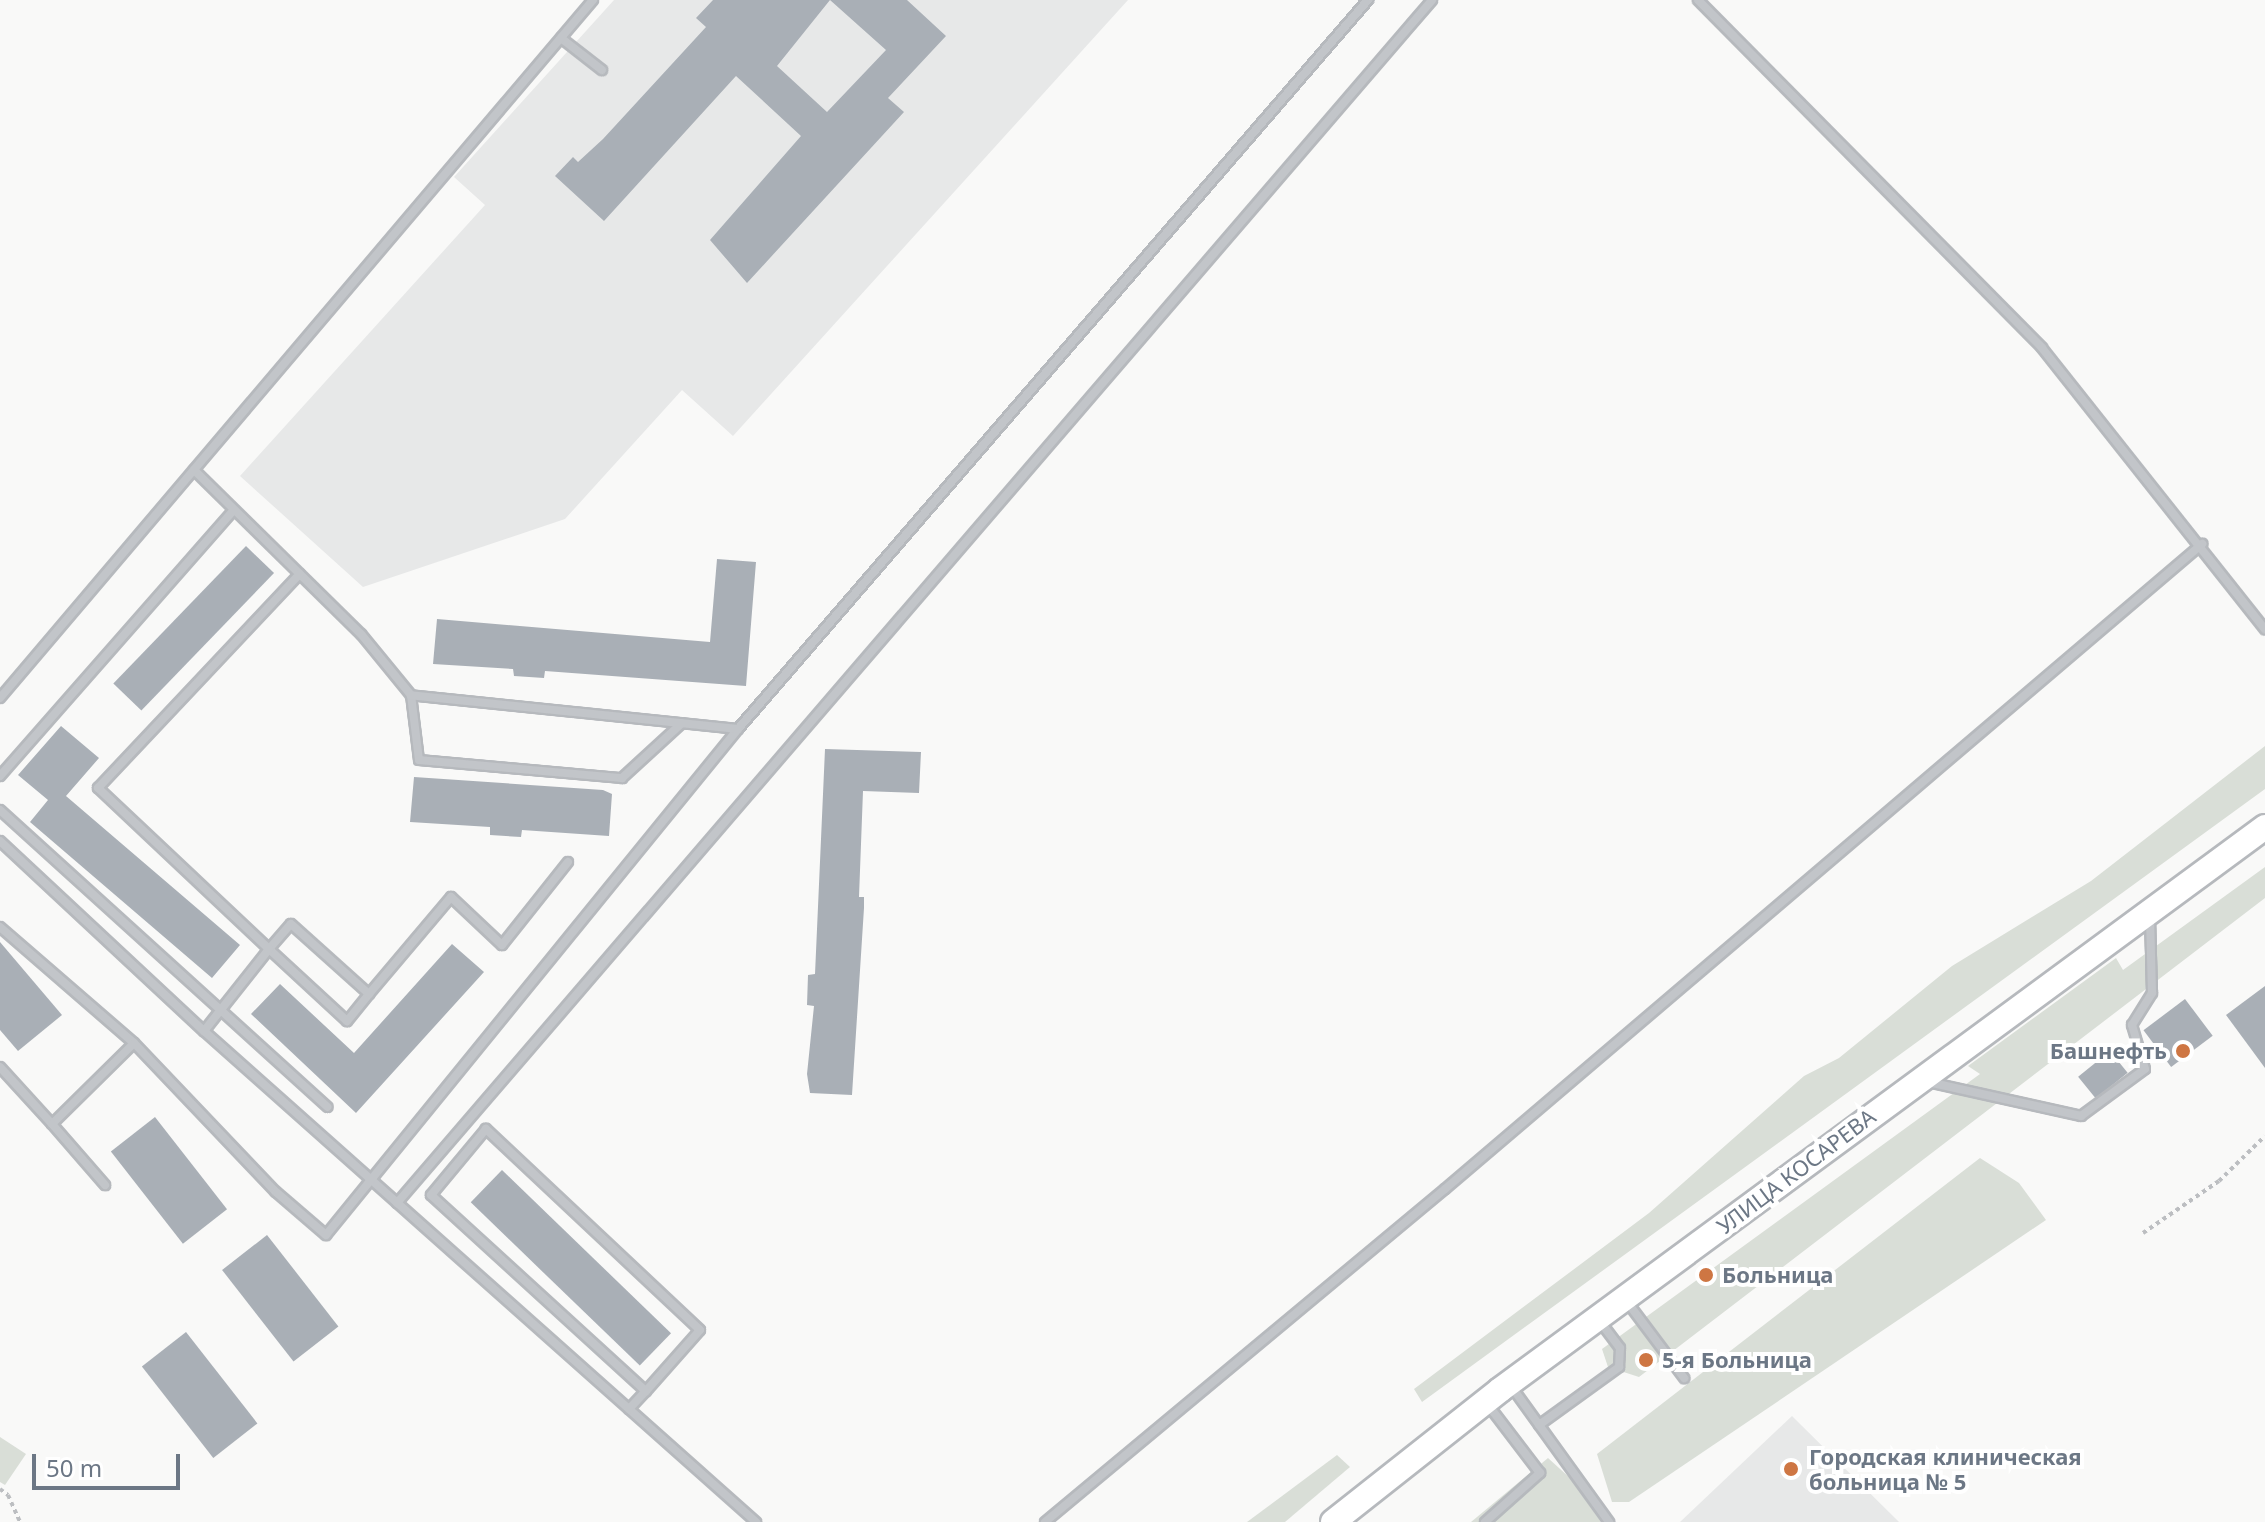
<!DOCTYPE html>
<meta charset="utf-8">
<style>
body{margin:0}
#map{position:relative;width:2265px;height:1522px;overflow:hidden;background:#f9f9f8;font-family:"Noto Sans",sans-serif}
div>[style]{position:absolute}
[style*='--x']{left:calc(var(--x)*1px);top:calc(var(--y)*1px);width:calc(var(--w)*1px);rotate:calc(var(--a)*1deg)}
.built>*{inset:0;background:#e7e8e8}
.green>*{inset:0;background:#d9ded7}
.building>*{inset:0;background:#a9afb6;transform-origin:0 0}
.path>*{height:4px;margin-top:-2px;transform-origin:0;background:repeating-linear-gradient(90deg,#bcbec1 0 4px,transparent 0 8px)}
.roads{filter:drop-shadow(2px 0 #b6b9bd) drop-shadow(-2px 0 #b6b9bd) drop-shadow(0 2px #b6b9bd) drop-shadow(0 -2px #b6b9bd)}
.lane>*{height:8px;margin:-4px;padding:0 4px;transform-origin:4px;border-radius:4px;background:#c2c5c9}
.primary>*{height:24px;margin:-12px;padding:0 12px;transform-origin:12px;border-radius:12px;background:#fff}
.dots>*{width:22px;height:22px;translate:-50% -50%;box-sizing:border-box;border:4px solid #fff;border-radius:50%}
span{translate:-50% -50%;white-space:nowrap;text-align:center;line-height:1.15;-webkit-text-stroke:8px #fff;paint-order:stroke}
.poi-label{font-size:22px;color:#6c7785;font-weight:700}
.right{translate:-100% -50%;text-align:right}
.left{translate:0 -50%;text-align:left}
.street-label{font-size:22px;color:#6c7785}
.scale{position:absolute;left:32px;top:1454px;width:148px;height:36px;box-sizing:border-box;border:4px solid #6c7785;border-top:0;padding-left:10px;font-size:24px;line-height:28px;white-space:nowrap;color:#6c7785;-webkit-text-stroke:6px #fff;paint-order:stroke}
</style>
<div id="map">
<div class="built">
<i style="clip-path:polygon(614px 0,1128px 0,733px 436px,682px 390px,565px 519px,363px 587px,240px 476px,485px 205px,454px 177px)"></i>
<i style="clip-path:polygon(1792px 1416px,1899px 1522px,1680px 1522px)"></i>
</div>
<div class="green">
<i style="clip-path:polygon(2265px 746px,2265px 789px,1422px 1402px,1414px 1389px,1649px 1213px,1804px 1076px,1839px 1058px,1952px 966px,2091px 881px)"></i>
<i style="clip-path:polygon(2265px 867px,2265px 898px,1639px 1377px,1608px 1367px,1602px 1349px,1980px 1074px,1968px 1066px,2116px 958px,2123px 970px)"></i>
<i style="clip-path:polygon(1980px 1158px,2019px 1183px,2046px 1220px,1629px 1502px,1612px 1502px,1597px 1454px)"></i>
<i style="clip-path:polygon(0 1437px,26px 1454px,5px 1485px,0 1482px)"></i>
<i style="clip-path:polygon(1337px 1455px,1350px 1467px,1285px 1522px,1247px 1522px)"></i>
<i style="clip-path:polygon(1548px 1458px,1570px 1478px,1601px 1522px,1471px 1522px)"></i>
</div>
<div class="building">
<i style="clip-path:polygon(evenodd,713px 0,907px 0,946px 36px,888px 98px,904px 112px,747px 283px,710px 240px,801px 136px,736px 76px,604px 221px,555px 176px,573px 157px,578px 162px,603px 139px,706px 27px,696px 18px,713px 0,830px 0,886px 50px,827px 112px,777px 66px,830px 0)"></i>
<i style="left:246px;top:546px;width:39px;height:191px;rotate:44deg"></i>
<i style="clip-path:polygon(717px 559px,756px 562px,746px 686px,545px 671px,544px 678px,514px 676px,513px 669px,433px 664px,437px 619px,710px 642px)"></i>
<i style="clip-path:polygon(61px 726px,99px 758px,66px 796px,240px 945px,212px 978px,30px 822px,48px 800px,18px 775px)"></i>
<i style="clip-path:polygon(825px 749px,921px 752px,919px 793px,863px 791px,859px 897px,864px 897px,864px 908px,852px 1095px,810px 1093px,807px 1074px,814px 1006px,807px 1005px,808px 975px,815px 974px)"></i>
<i style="clip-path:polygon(414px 777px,603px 790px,612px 794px,609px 836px,522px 830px,521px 837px,490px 835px,490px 827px,410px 822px)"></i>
<i style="clip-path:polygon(0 942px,62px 1015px,18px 1051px,0 1030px)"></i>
<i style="clip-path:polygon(452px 944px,484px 972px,356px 1113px,251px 1014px,280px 984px,354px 1053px)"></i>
<i style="clip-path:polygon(2265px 986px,2265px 1068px,2226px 1015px)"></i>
<i style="left:2185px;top:999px;width:46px;height:52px;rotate:53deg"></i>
<i style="left:2110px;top:1051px;width:28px;height:41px;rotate:51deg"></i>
<i style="left:155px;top:1117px;width:117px;height:56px;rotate:52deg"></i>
<i style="left:502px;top:1170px;width:235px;height:45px;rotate:44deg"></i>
<i style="left:267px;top:1235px;width:116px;height:57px;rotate:52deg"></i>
<i style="left:186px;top:1332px;width:116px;height:56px;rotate:52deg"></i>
</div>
<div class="path">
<i style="--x:2143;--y:1233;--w:92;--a:-34.4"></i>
<i style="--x:2219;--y:1181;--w:64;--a:-44.4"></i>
<i style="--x:0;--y:1489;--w:10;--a:37"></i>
<i style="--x:8;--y:1495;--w:30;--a:66"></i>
</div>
<div class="roads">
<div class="lane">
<i style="--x:1698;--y:0;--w:489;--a:45.3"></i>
<i style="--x:2042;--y:348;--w:359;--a:51.6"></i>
<i style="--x:561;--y:38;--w:52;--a:38"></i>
<i style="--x:194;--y:470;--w:234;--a:44.5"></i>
<i style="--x:361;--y:634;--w:79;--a:50.7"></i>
<i style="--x:411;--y:695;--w:65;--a:83"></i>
<i style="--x:419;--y:760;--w:204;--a:5.1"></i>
<i style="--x:622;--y:778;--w:81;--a:-42.5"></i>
<i style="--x:0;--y:698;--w:916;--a:-49.65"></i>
<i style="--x:738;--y:729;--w:964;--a:-49.17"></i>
<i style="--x:0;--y:776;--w:354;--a:-48.7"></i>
<i style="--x:0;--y:810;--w:442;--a:42.2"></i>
<i style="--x:0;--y:841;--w:279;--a:43"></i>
<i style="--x:204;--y:1031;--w:739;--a:41.65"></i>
<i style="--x:0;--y:927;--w:177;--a:40.9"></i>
<i style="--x:134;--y:1043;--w:206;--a:46.4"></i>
<i style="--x:276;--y:1192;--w:66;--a:40.7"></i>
<i style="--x:326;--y:1235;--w:653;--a:-50.85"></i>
<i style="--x:738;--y:729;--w:329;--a:-174.1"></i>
<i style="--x:369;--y:994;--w:35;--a:129"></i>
<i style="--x:347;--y:1021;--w:106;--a:-137.3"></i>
<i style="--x:269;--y:949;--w:33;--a:-49"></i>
<i style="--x:291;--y:924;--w:105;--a:41.9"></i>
<i style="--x:369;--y:994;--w:127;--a:-49.8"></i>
<i style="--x:451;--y:897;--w:70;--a:43.3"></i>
<i style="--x:502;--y:945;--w:106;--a:-51.5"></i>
<i style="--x:204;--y:1031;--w:105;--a:-51.6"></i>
<i style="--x:269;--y:949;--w:235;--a:-136.7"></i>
<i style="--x:98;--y:788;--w:294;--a:-46.7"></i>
<i style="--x:0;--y:1067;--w:77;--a:47.6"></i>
<i style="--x:52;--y:1124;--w:115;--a:-44.6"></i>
<i style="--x:1928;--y:1082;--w:157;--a:12.5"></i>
<i style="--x:2081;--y:1116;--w:79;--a:-36.3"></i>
<i style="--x:2145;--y:1069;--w:46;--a:-106.5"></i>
<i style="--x:2132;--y:1025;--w:38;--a:-58"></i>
<i style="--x:2152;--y:993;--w:74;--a:-91.5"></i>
<i style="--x:52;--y:1124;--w:81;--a:49"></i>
<i style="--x:397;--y:1203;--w:1587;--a:-49.29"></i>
<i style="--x:1625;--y:1299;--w:99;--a:53.2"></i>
<i style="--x:1511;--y:1386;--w:168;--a:54.2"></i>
<i style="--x:629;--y:1409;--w:25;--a:-47"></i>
<i style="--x:646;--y:1391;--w:81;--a:-48.5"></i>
<i style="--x:700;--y:1330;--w:294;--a:-136.8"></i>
<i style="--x:486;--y:1129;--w:86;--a:129.8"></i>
<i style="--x:431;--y:1195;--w:291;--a:42.4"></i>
<i style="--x:1539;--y:1425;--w:99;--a:-35.9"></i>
<i style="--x:1619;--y:1367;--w:19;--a:-87"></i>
<i style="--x:1620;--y:1348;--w:36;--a:-127"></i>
<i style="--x:1045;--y:1522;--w:520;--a:-39.78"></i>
<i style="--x:1445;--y:1189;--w:995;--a:-40.43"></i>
<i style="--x:1485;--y:1522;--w:74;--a:-41.7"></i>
<i style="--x:1540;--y:1473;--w:89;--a:-127.3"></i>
</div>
<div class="primary">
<i style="--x:1333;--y:1522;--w:213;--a:-38.3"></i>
<i style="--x:1500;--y:1390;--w:950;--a:-36.35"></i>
</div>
</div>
<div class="dots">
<i style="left:2183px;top:1051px;background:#ce7643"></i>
<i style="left:1706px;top:1275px;background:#ce7643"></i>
<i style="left:1646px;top:1360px;background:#ce7643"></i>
<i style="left:1791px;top:1469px;background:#ce7643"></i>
</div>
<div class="poi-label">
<span class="right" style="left:2167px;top:1051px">Башнефть</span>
<span class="left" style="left:1722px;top:1275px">Больница</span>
<span class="left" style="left:1662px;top:1360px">5-я Больница</span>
<span class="left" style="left:1809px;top:1469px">Городская клиническая<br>больница № 5</span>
</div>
<div class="street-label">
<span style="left:1796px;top:1171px;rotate:-37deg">УЛИЦА КОСАРЕВА</span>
</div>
<div class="scale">50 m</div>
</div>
